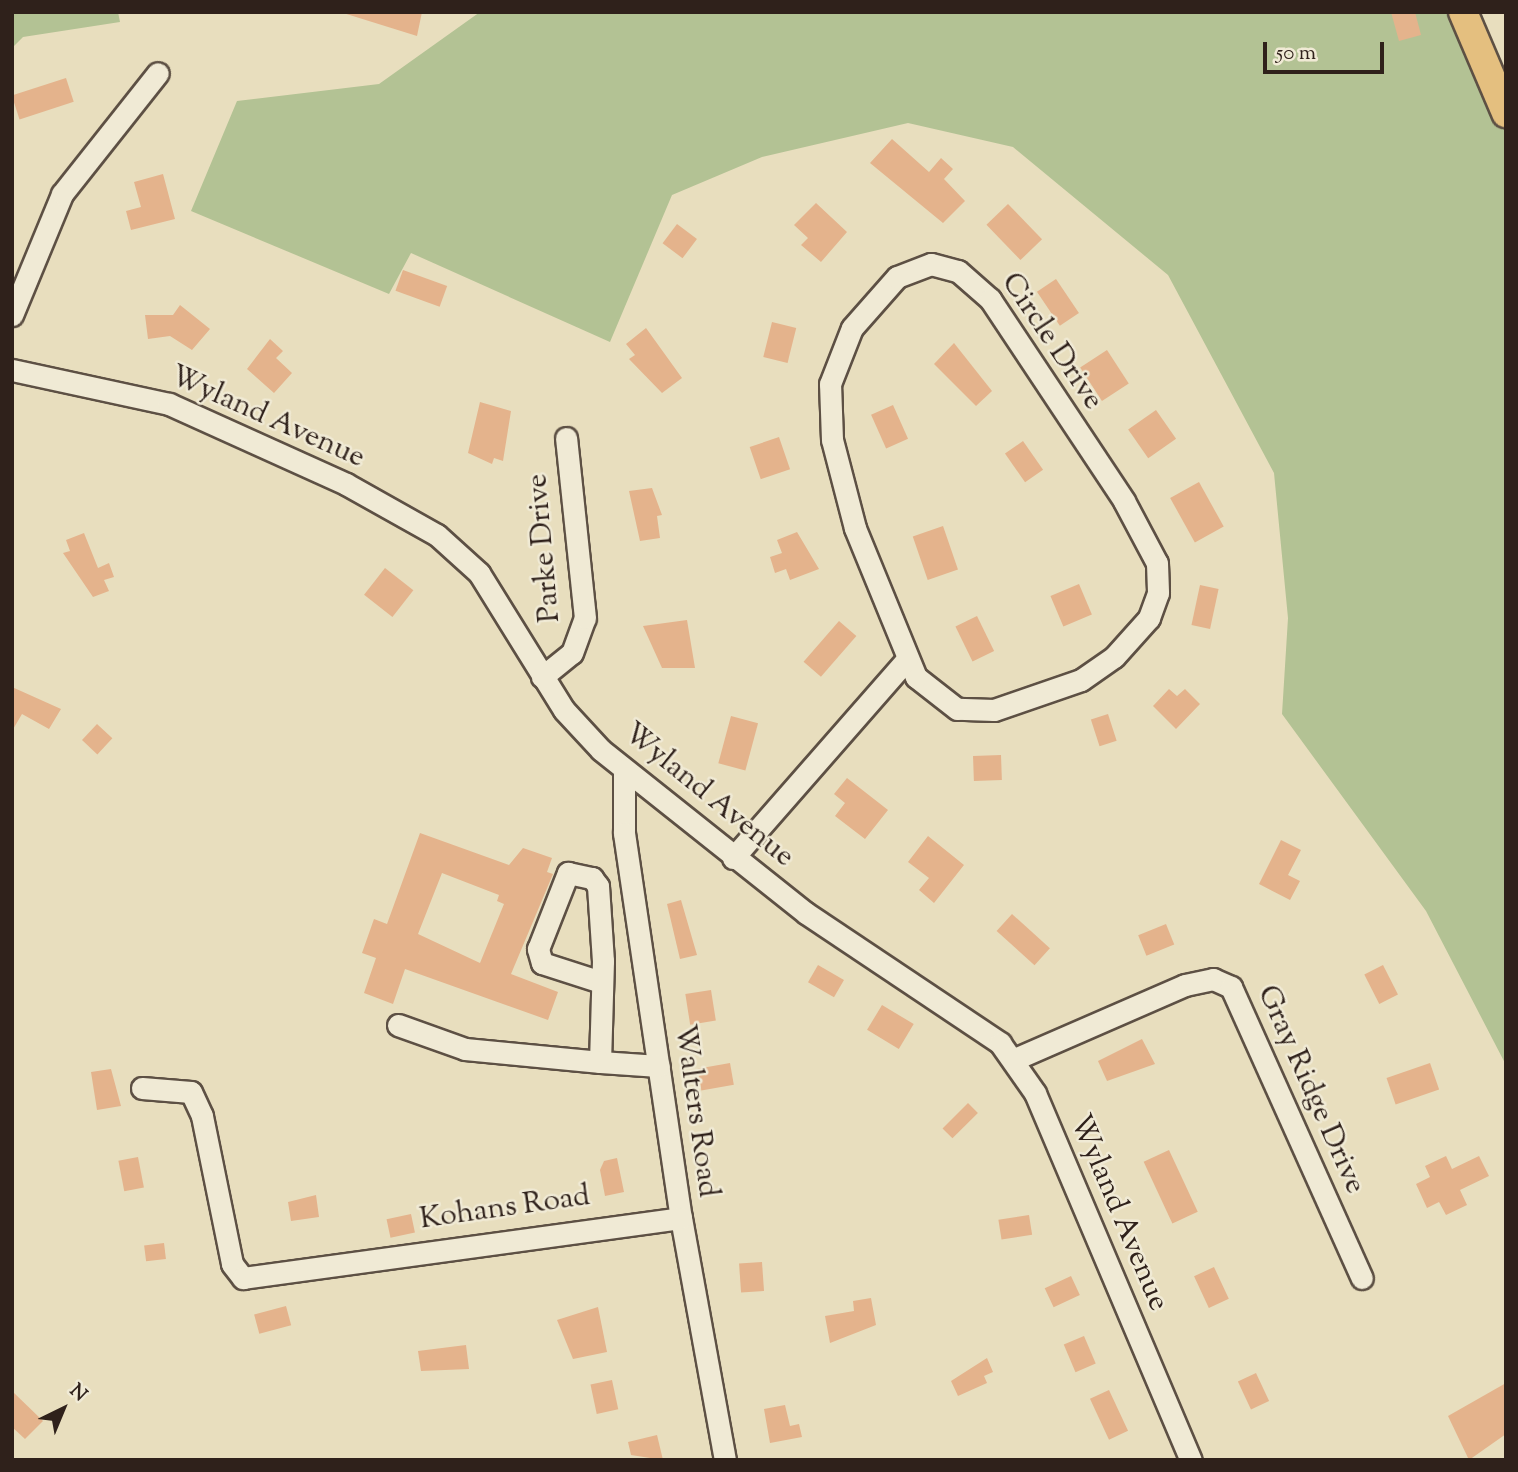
<!DOCTYPE html>
<style>
body{margin:0}
#map{position:relative;width:1518px;height:1472px;overflow:hidden;background:#e8debe;font-family:"Sorts Mill Goudy",serif}
div>[style]{position:absolute}
[style*='--x']{left:calc(var(--x)*1px);top:calc(var(--y)*1px);width:calc(var(--w)*1px);rotate:calc(var(--a)*1deg)}
.green>*{inset:0;background:#b3c294}
.building>*{inset:0;background:#e4b38c;transform-origin:0 0}
.roads{filter:drop-shadow(2px 0 #5d5044) drop-shadow(-2px 0 #5d5044) drop-shadow(0 2px #5d5044) drop-shadow(0 -2px #5d5044)}
.minor>*{height:21px;margin:-10.5px;padding:0 10.5px;transform-origin:10.5px;border-radius:10.5px;background:#f0ead5}
.major>*{height:28px;margin:-14px;padding:0 14px;transform-origin:14px;border-radius:14px;background:#e4bf7f}
span{translate:-50% -50%;white-space:nowrap;text-align:center;line-height:1.15;-webkit-text-stroke:5px #f0ead5;paint-order:stroke}
.street-label{font-size:30px;color:#2f211b}
.frame{position:absolute;inset:0;border:14px solid #2f211b;pointer-events:none}
.north{position:absolute;left:28px;top:1374px;width:70px;height:70px;-webkit-text-stroke:5px #f0ead5;paint-order:stroke;rotate:43deg;font-size:19px;font-weight:700;line-height:28px;text-align:center;color:#2f211b}
.north::after{content:'';display:block;margin:auto;width:24px;height:32px;background:#2f211b;clip-path:polygon(50% 0,100% 100%,50% 72%,0 100%)}
.scale{position:absolute;left:1263px;top:42px;width:121px;height:32px;box-sizing:border-box;border:4px solid #2f211b;border-top:0;padding-left:9px;font-size:21px;line-height:24px;white-space:nowrap;color:#2f211b;-webkit-text-stroke:5px #f0ead5;paint-order:stroke}
</style>
<div id="map">
<div class="green">
<i style="clip-path:polygon(12px 12px,118px 12px,120px 22px,23px 37px,12px 48px)"></i>
<i style="clip-path:polygon(480px 12px,1463px 12px,1506px 113px,1506px 1065px,1426px 911px,1282px 714px,1288px 618px,1274px 473px,1168px 275px,1013px 147px,908px 123px,762px 157px,672px 195px,610px 342px,411px 253px,389px 294px,191px 211px,237px 101px,379px 84px)"></i>
</div>
<div class="building">
<i style="clip-path:polygon(340px 12px,422px 12px,417px 36px)"></i>
<i style="clip-path:polygon(1391px 12px,1415px 12px,1421px 35px,1399px 41px)"></i>
<i style="left:66px;top:78px;width:25px;height:57px;rotate:72deg"></i>
<i style="clip-path:polygon(892px 139px,929px 172px,941px 158px,953px 169px,944px 179px,965px 201px,943px 223px,870px 163px)"></i>
<i style="clip-path:polygon(163px 174px,175px 219px,131px 230px,126px 211px,141px 207px,134px 182px)"></i>
<i style="clip-path:polygon(816px 203px,847px 232px,821px 262px,801px 245px,808px 238px,794px 225px)"></i>
<i style="left:1008px;top:204px;width:49px;height:30px;rotate:46deg"></i>
<i style="left:677px;top:224px;width:25px;height:24px;rotate:37deg"></i>
<i style="left:403px;top:270px;width:47px;height:22px;rotate:20deg"></i>
<i style="left:1056px;top:279px;width:41px;height:23px;rotate:56deg"></i>
<i style="clip-path:polygon(180px 305px,210px 329px,192px 350px,170px 336px,148px 339px,145px 315px,173px 315px)"></i>
<i style="left:772px;top:322px;width:25px;height:36px;rotate:14deg"></i>
<i style="clip-path:polygon(646px 328px,682px 378px,662px 393px,629px 359px,635px 355px,626px 344px)"></i>
<i style="clip-path:polygon(270px 339px,283px 351px,276px 358px,292px 373px,274px 393px,247px 369px)"></i>
<i style="clip-path:polygon(954px 343px,992px 391px,976px 406px,934px 364px)"></i>
<i style="left:1107px;top:350px;width:40px;height:32px;rotate:57deg"></i>
<i style="clip-path:polygon(480px 402px,511px 411px,503px 461px,494px 458px,492px 464px,468px 453px)"></i>
<i style="left:893px;top:405px;width:37px;height:24px;rotate:66deg"></i>
<i style="left:1156px;top:410px;width:35px;height:34px;rotate:55deg"></i>
<i style="left:779px;top:437px;width:34px;height:31px;rotate:71deg"></i>
<i style="left:1023px;top:441px;width:35px;height:22px;rotate:55deg"></i>
<i style="left:1199px;top:482px;width:51px;height:33px;rotate:61deg"></i>
<i style="clip-path:polygon(652px 488px,662px 515px,657px 516px,660px 538px,640px 541px,629px 491px)"></i>
<i style="left:943px;top:526px;width:46px;height:32px;rotate:71deg"></i>
<i style="clip-path:polygon(797px 532px,819px 569px,790px 580px,786px 569px,775px 573px,770px 557px,782px 553px,777px 540px)"></i>
<i style="clip-path:polygon(84px 533px,98px 568px,109px 563px,114px 577px,104px 580px,109px 591px,93px 597px,63px 553px,70px 551px,66px 540px)"></i>
<i style="left:385px;top:568px;width:36px;height:34px;rotate:38deg"></i>
<i style="left:1079px;top:584px;width:33px;height:31px;rotate:67deg"></i>
<i style="left:1200px;top:585px;width:19px;height:41px;rotate:12deg"></i>
<i style="left:977px;top:616px;width:39px;height:24px;rotate:64deg"></i>
<i style="clip-path:polygon(687px 620px,695px 668px,662px 668px,643px 626px)"></i>
<i style="left:839px;top:621px;width:23px;height:54px;rotate:41deg"></i>
<i style="clip-path:polygon(12px 687px,61px 709px,49px 729px,22px 714px,12px 731px)"></i>
<i style="clip-path:polygon(1169px 689px,1177px 696px,1185px 689px,1200px 704px,1176px 729px,1153px 706px)"></i>
<i style="left:1108px;top:714px;width:28px;height:18px;rotate:72deg"></i>
<i style="left:731px;top:716px;width:28px;height:49px;rotate:15deg"></i>
<i style="left:97px;top:724px;width:21px;height:22px;rotate:43deg"></i>
<i style="left:1001px;top:755px;width:25px;height:28px;rotate:88deg"></i>
<i style="clip-path:polygon(847px 778px,888px 810px,865px 839px,835px 816px,845px 803px,834px 794px)"></i>
<i style="clip-path:polygon(evenodd,420px 833px,509px 865px,523px 848px,552px 858px,547px 872px,553px 874px,511px 974px,558px 992px,548px 1020px,405px 969px,393px 1004px,364px 993px,376px 958px,362px 953px,374px 919px,387px 924px,420px 833px,442px 873px,499px 895px,497px 901px,504px 904px,480px 963px,418px 934px,442px 873px)"></i>
<i style="clip-path:polygon(928px 836px,964px 865px,934px 903px,919px 890px,929px 878px,908px 862px)"></i>
<i style="clip-path:polygon(1281px 840px,1301px 850px,1288px 875px,1300px 881px,1290px 900px,1259px 884px)"></i>
<i style="clip-path:polygon(681px 900px,697px 955px,680px 959px,667px 904px)"></i>
<i style="left:1012px;top:914px;width:51px;height:23px;rotate:42deg"></i>
<i style="left:1166px;top:924px;width:22px;height:30px;rotate:68deg"></i>
<i style="left:818px;top:965px;width:30px;height:20px;rotate:30deg"></i>
<i style="left:1383px;top:965px;width:33px;height:21px;rotate:63deg"></i>
<i style="left:711px;top:990px;width:31px;height:26px;rotate:81deg"></i>
<i style="left:882px;top:1005px;width:37px;height:29px;rotate:31deg"></i>
<i style="clip-path:polygon(1142px 1039px,1155px 1064px,1107px 1081px,1098px 1061px)"></i>
<i style="left:730px;top:1063px;width:22px;height:33px;rotate:80deg"></i>
<i style="left:1430px;top:1063px;width:28px;height:46px;rotate:71deg"></i>
<i style="clip-path:polygon(111px 1069px,121px 1106px,97px 1110px,91px 1072px)"></i>
<i style="left:968px;top:1103px;width:14px;height:36px;rotate:45deg"></i>
<i style="left:1169px;top:1150px;width:68px;height:28px;rotate:65deg"></i>
<i style="clip-path:polygon(1446px 1156px,1452px 1169px,1479px 1156px,1489px 1176px,1460px 1190px,1467px 1205px,1446px 1215px,1439px 1202px,1427px 1208px,1416px 1184px,1430px 1177px,1425px 1166px)"></i>
<i style="left:138px;top:1157px;width:31px;height:20px;rotate:79deg"></i>
<i style="clip-path:polygon(617px 1158px,624px 1192px,605px 1196px,600px 1170px,604px 1161px)"></i>
<i style="clip-path:polygon(316px 1195px,319px 1217px,291px 1221px,288px 1202px)"></i>
<i style="left:411px;top:1214px;width:19px;height:25px;rotate:78deg"></i>
<i style="left:1029px;top:1215px;width:20px;height:31px;rotate:81deg"></i>
<i style="left:164px;top:1243px;width:16px;height:20px;rotate:83deg"></i>
<i style="left:762px;top:1262px;width:29px;height:23px;rotate:86deg"></i>
<i style="left:1214px;top:1267px;width:35px;height:22px;rotate:65deg"></i>
<i style="left:1071px;top:1276px;width:21px;height:29px;rotate:65deg"></i>
<i style="clip-path:polygon(871px 1298px,876px 1325px,830px 1343px,825px 1316px,854px 1311px,853px 1301px)"></i>
<i style="left:286px;top:1306px;width:20px;height:33px;rotate:75deg"></i>
<i style="clip-path:polygon(598px 1307px,607px 1352px,573px 1359px,557px 1320px)"></i>
<i style="left:1084px;top:1336px;width:30px;height:22px;rotate:67deg"></i>
<i style="clip-path:polygon(466px 1345px,469px 1369px,421px 1371px,418px 1351px)"></i>
<i style="clip-path:polygon(987px 1358px,993px 1372px,984px 1376px,987px 1383px,958px 1396px,951px 1381px)"></i>
<i style="left:1256px;top:1373px;width:31px;height:20px;rotate:65deg"></i>
<i style="left:612px;top:1380px;width:30px;height:22px;rotate:78deg"></i>
<i style="clip-path:polygon(1506px 1383px,1506px 1434px,1469px 1460px,1448px 1416px)"></i>
<i style="left:1109px;top:1390px;width:45px;height:21px;rotate:65deg"></i>
<i style="clip-path:polygon(12px 1391px,43px 1421px,25px 1439px,12px 1427px)"></i>
<i style="clip-path:polygon(785px 1405px,790px 1426px,799px 1424px,802px 1437px,770px 1443px,764px 1409px)"></i>
<i style="clip-path:polygon(657px 1435px,663px 1460px,631px 1455px,628px 1442px)"></i>
</div>
<div class="roads">
<div class="minor">
<i style="--x:931;--y:264;--w:28;--a:15"></i>
<i style="--x:958;--y:271;--w:43;--a:41.2"></i>
<i style="--x:990;--y:299;--w:242;--a:56.4"></i>
<i style="--x:1124;--y:501;--w:70;--a:62"></i>
<i style="--x:1157;--y:563;--w:30;--a:88"></i>
<i style="--x:1158;--y:593;--w:27;--a:110"></i>
<i style="--x:1149;--y:618;--w:52;--a:131.9"></i>
<i style="--x:1114;--y:657;--w:40;--a:145.1"></i>
<i style="--x:1081;--y:680;--w:92;--a:161"></i>
<i style="--x:994;--y:710;--w:37;--a:-178"></i>
<i style="--x:957;--y:709;--w:52;--a:-142"></i>
<i style="--x:916;--y:677;--w:161;--a:-112.3"></i>
<i style="--x:855;--y:528;--w:91;--a:-104.6"></i>
<i style="--x:832;--y:440;--w:56;--a:-92"></i>
<i style="--x:830;--y:384;--w:60;--a:-68.6"></i>
<i style="--x:852;--y:328;--w:68;--a:-48.6"></i>
<i style="--x:897;--y:277;--w:36;--a:-21"></i>
<i style="--x:12;--y:315;--w:131;--a:-67.5"></i>
<i style="--x:62;--y:194;--w:154;--a:-51.6"></i>
<i style="--x:12;--y:370;--w:161;--a:12.2"></i>
<i style="--x:169;--y:404;--w:194;--a:24.3"></i>
<i style="--x:346;--y:484;--w:104;--a:29.3"></i>
<i style="--x:437;--y:535;--w:57;--a:42.1"></i>
<i style="--x:479;--y:573;--w:161;--a:58.2"></i>
<i style="--x:564;--y:710;--w:54;--a:47.2"></i>
<i style="--x:601;--y:750;--w:262;--a:38.5"></i>
<i style="--x:806;--y:913;--w:234;--a:33.8"></i>
<i style="--x:1000;--y:1043;--w:61;--a:55"></i>
<i style="--x:1035;--y:1093;--w:399;--a:67"></i>
<i style="--x:542;--y:677;--w:38;--a:-39"></i>
<i style="--x:572;--y:653;--w:37;--a:-70"></i>
<i style="--x:585;--y:618;--w:181;--a:-96"></i>
<i style="--x:624;--y:770;--w:63;--a:90"></i>
<i style="--x:624;--y:833;--w:389;--a:81.6"></i>
<i style="--x:681;--y:1218;--w:246;--a:79.7"></i>
<i style="--x:733;--y:858;--w:264;--a:-48.8"></i>
<i style="--x:601;--y:982;--w:62;--a:-162.1"></i>
<i style="--x:542;--y:963;--w:15;--a:-106"></i>
<i style="--x:538;--y:949;--w:82;--a:-68.5"></i>
<i style="--x:568;--y:873;--w:25;--a:12"></i>
<i style="--x:592;--y:878;--w:10;--a:53"></i>
<i style="--x:598;--y:886;--w:75;--a:86.2"></i>
<i style="--x:603;--y:961;--w:101;--a:91.7"></i>
<i style="--x:600;--y:1062;--w:59;--a:3.9"></i>
<i style="--x:398;--y:1025;--w:71;--a:19.7"></i>
<i style="--x:465;--y:1049;--w:136;--a:5.5"></i>
<i style="--x:1015;--y:1059;--w:185;--a:-23.5"></i>
<i style="--x:1185;--y:985;--w:29;--a:-12"></i>
<i style="--x:1213;--y:979;--w:20;--a:24"></i>
<i style="--x:1231;--y:987;--w:319;--a:65.8"></i>
<i style="--x:142;--y:1088;--w:49;--a:4.7"></i>
<i style="--x:191;--y:1092;--w:26;--a:65"></i>
<i style="--x:202;--y:1116;--w:151;--a:78.5"></i>
<i style="--x:232;--y:1264;--w:18;--a:52"></i>
<i style="--x:243;--y:1278;--w:442;--a:-7.8"></i>
</div>
<div class="major">
<i style="--x:1463;--y:12;--w:110;--a:66.9"></i>
</div>
</div>
<div class="street-label">
<span style="left:1051px;top:342px;rotate:56deg">Circle Drive</span>
<span style="left:267px;top:418px;rotate:24deg">Wyland Avenue</span>
<span style="left:545px;top:548px;rotate:-95deg">Parke Drive</span>
<span style="left:708px;top:796px;rotate:39deg">Wyland Avenue</span>
<span style="left:1310px;top:1090px;rotate:66deg">Gray Ridge Drive</span>
<span style="left:695px;top:1111px;rotate:82deg">Walters Road</span>
<span style="left:505px;top:1209px;rotate:-8deg">Kohans Road</span>
<span style="left:1118px;top:1213px;rotate:67deg">Wyland Avenue</span>
</div>
<div class="frame"></div>
<div class="north">N</div>
<div class="scale">50 m</div>
</div>
